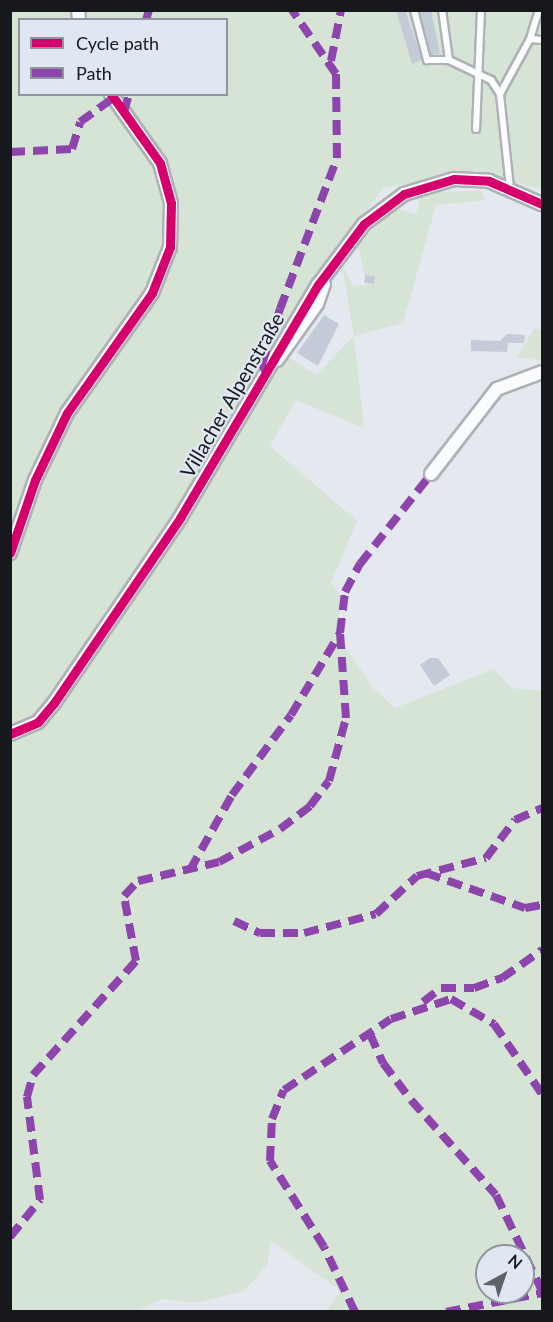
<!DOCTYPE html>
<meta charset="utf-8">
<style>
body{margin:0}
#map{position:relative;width:553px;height:1322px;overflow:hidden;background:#e4e8ef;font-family:Lato,sans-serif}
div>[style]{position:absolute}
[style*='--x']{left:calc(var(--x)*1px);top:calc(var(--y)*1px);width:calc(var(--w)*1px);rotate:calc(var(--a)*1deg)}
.green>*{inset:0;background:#d6e4d6}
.building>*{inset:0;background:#c4cbd8;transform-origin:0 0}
.roads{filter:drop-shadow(2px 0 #aeb1b6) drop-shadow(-2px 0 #aeb1b6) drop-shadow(0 2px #aeb1b6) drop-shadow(0 -2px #aeb1b6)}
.service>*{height:6px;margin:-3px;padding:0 3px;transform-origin:3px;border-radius:3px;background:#fbfcfd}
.minor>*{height:12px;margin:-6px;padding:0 6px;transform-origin:6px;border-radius:6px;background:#fbfcfd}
.quiet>*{height:8px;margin-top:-4px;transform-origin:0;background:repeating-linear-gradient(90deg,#8e44ad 0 15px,transparent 0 23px)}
.cycleway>*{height:9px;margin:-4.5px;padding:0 4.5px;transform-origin:4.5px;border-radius:4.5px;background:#d6006c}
span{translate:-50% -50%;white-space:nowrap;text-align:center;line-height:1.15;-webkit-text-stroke:4.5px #e0e7f3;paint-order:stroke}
.street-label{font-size:20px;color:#16181c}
.frame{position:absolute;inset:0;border:12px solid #16181c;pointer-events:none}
.legend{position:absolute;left:18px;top:18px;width:210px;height:78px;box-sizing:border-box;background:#e0e7f3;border:2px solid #8f949d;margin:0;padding:8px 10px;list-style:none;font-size:18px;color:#16181c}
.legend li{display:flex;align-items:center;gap:12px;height:30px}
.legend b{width:30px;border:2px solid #8f949d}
.north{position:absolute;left:475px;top:1244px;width:60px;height:60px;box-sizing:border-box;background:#e0e7f3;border:2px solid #8f949d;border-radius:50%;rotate:40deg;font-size:16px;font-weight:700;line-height:24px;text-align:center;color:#16181c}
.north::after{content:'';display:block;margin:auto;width:21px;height:27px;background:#5e6166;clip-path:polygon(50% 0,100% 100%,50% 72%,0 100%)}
</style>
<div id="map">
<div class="green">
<i style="clip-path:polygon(evenodd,10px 11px,542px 11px,542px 189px,470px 172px,383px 188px,270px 345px,316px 375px,354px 336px,342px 266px,353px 286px,375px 284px,375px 276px,365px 275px,358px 246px,394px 208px,416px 214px,420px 197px,435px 192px,481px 191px,485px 200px,436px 205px,403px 323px,354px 336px,364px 428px,296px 400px,270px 446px,357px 521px,331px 583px,341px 596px,337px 634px,373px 688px,395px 708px,494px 669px,511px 688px,542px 691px,542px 1311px,326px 1311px,341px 1291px,271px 1241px,267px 1265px,244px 1291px,195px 1303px,162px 1299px,137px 1311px,11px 1311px,10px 11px,20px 20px,226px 20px,226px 94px,20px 94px,20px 20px,10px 11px,487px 1256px,523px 1256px,523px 1292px,487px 1292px,487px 1256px)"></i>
<i style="clip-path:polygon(534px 329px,542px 329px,542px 361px,517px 357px)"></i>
</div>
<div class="building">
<i style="clip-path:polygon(396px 10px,405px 10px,422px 60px,412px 64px)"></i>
<i style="clip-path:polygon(420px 10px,431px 10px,440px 54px,431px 55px)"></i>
<i style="left:365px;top:275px;width:10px;height:8px;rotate:6deg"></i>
<i style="clip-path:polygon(324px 315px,339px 324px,318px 366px,297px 353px)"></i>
<i style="clip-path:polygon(507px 334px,525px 335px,524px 343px,508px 343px,507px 352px,471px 351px,471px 340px,500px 341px)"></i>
<i style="clip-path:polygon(430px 658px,438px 658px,450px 675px,434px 686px,420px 665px)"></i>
</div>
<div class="roads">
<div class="service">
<i style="--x:414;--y:10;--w:52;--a:75.4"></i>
<i style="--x:427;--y:60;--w:22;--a:0"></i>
<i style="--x:442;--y:10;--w:50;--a:82"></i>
<i style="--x:449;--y:60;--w:47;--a:25.5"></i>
<i style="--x:491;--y:80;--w:17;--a:57"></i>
<i style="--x:530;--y:39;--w:12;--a:5"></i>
<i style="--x:476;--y:129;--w:119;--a:-87.6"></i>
<i style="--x:510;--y:188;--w:95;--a:-96.1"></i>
<i style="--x:500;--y:94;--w:63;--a:-61.4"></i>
<i style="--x:530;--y:39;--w:30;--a:-73"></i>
</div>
<div class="minor">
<i style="--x:78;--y:10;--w:10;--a:84"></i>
<i style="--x:277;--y:360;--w:69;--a:-54.5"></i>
<i style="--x:317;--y:304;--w:21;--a:-71"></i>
<i style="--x:431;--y:474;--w:108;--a:-52.2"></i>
<i style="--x:497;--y:389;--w:48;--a:-20.7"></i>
<i style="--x:10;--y:553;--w:77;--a:-71.1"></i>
<i style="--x:35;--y:480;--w:74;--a:-64.5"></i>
<i style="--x:67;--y:413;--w:147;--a:-54.7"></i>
<i style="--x:152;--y:293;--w:49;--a:-68.6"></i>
<i style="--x:170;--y:247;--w:44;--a:-88.7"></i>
<i style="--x:171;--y:203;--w:41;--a:-105.4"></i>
<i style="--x:160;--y:163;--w:85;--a:-125.4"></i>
<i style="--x:10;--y:734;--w:30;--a:-23"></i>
<i style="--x:38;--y:722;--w:25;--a:-50"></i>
<i style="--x:54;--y:703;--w:224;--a:-55.7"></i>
<i style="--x:180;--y:518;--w:271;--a:-59.4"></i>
<i style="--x:318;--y:285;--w:76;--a:-53"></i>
<i style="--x:364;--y:224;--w:50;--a:-36.9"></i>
<i style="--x:404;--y:194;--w:52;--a:-16.7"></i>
<i style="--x:454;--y:179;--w:35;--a:3"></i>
<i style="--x:489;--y:181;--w:58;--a:23.5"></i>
</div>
</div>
<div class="quiet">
<i style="--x:146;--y:20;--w:10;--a:-73"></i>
<i style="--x:331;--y:61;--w:52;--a:-78.9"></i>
<i style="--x:124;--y:112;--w:19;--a:-74"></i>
<i style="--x:10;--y:152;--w:62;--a:-2.8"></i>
<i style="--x:72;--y:149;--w:28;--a:-73"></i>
<i style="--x:80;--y:122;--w:41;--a:-36"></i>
<i style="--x:265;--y:371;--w:8;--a:-113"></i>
<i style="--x:262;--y:364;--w:58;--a:-71.9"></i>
<i style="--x:280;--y:309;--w:161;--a:-69.3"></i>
<i style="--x:337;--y:158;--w:84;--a:-90.7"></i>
<i style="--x:336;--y:74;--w:78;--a:-124.5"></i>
<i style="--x:190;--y:870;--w:86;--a:-60.8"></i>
<i style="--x:232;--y:795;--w:99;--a:-53.6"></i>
<i style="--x:291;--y:715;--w:96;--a:-59.1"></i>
<i style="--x:426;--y:873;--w:105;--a:19.5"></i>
<i style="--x:525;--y:908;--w:17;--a:-10"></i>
<i style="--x:234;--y:921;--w:29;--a:25"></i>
<i style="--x:260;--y:933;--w:44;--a:0"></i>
<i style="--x:304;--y:933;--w:74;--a:-14.8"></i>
<i style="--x:376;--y:914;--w:56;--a:-42.8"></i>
<i style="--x:417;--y:876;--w:71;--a:-14.6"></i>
<i style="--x:486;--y:858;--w:48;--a:-52.7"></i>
<i style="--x:515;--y:820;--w:30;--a:-24"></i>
<i style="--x:423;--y:1002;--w:23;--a:-38"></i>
<i style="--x:441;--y:988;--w:33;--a:0"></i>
<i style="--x:474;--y:988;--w:30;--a:-20"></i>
<i style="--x:502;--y:978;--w:49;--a:-35"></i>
<i style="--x:370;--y:1034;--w:32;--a:66"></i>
<i style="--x:383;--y:1063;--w:46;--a:52.9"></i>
<i style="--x:411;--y:1100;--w:127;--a:48.2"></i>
<i style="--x:496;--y:1195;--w:106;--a:64.4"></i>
<i style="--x:10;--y:1237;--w:48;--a:-51"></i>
<i style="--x:40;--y:1200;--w:104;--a:-97.2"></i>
<i style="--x:27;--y:1097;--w:23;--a:-75"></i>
<i style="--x:33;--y:1075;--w:154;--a:-47.9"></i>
<i style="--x:136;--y:961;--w:66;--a:-100.5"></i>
<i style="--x:124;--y:896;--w:21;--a:-47"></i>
<i style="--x:138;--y:881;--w:83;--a:-13.2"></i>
<i style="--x:219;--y:862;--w:69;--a:-28.4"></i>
<i style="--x:280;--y:829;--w:38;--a:-37"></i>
<i style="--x:310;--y:806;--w:31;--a:-53"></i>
<i style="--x:329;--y:781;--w:65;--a:-74.9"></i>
<i style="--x:346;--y:718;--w:85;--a:-94"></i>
<i style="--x:340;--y:633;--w:41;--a:-83"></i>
<i style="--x:345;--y:592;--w:32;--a:-62"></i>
<i style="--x:360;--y:564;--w:115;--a:-51.7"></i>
<i style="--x:355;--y:1312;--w:72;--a:-115.5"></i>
<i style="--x:324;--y:1247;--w:102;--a:-122.1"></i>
<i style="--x:270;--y:1161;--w:42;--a:-87.3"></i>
<i style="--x:272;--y:1119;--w:31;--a:-68"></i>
<i style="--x:284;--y:1090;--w:128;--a:-33.6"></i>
<i style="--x:391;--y:1019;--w:63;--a:-18.4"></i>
<i style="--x:451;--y:999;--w:50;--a:30.2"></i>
<i style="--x:494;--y:1024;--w:85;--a:55.6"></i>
<i style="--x:446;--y:1312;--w:98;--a:-11.2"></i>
</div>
<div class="cycleway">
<i style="--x:10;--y:553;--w:77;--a:-71.1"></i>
<i style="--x:35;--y:480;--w:74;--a:-64.5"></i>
<i style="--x:67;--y:413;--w:147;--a:-54.7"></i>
<i style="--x:152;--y:293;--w:49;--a:-68.6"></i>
<i style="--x:170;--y:247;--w:44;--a:-88.7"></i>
<i style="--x:171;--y:203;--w:41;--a:-105.4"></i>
<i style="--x:160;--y:163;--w:85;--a:-125.4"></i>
<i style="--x:10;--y:734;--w:30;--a:-23"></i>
<i style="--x:38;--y:722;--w:25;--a:-50"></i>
<i style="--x:54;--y:703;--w:224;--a:-55.7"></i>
<i style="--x:180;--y:518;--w:271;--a:-59.4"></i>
<i style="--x:318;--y:285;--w:76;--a:-53"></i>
<i style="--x:364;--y:224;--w:50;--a:-36.9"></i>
<i style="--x:404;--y:194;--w:52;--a:-16.7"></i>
<i style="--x:454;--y:179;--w:35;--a:3"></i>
<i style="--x:489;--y:181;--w:58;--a:23.5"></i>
</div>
<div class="street-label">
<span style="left:232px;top:395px;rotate:-60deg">Villacher Alpenstraße</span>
</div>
<div class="frame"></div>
<ul class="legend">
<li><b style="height:8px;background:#d6006c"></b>Cycle path</li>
<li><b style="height:8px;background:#8e44ad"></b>Path</li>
</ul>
<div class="north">N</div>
</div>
